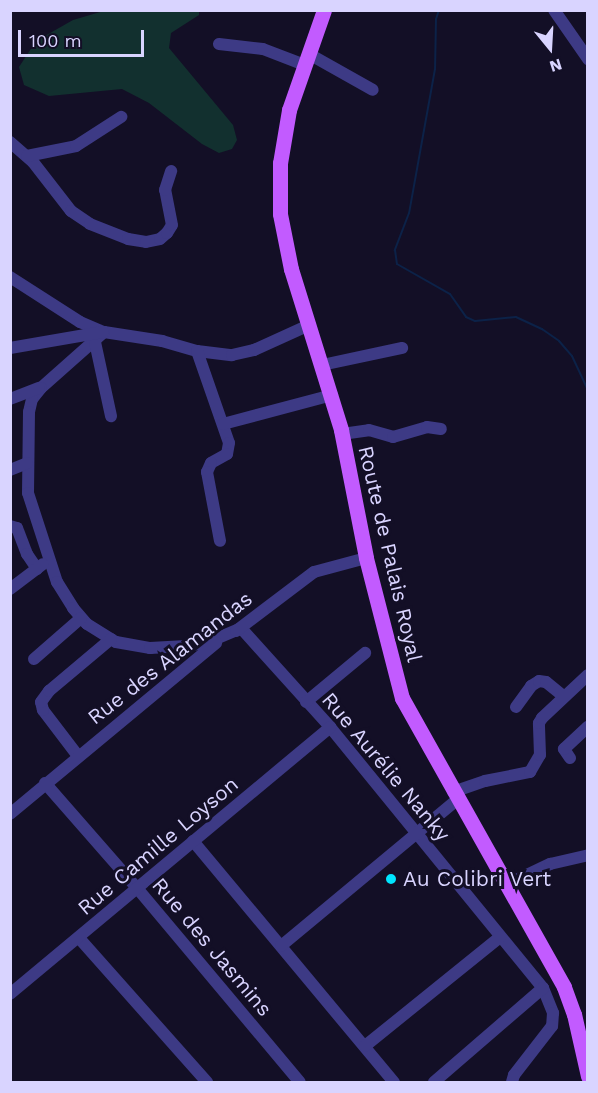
<!DOCTYPE html>
<meta charset="utf-8">
<style>
body{margin:0}
#map{position:relative;width:598px;height:1093px;overflow:hidden;background:#130f26;font-family:"Work Sans",sans-serif}
div>[style]{position:absolute}
[style*='--x']{left:calc(var(--x)*1px);top:calc(var(--y)*1px);width:calc(var(--w)*1px);rotate:calc(var(--a)*1deg)}
.green>*{inset:0;background:#12302f}
.stream>*{height:2px;margin:-1px;padding:0 1px;transform-origin:1px;border-radius:1px;background:#0c2248}
.minor>*{height:12px;margin:-6px;padding:0 6px;transform-origin:6px;border-radius:6px;background:#3d3a85}
.major>*{height:15px;margin:-7.5px;padding:0 7.5px;transform-origin:7.5px;border-radius:7.5px;background:#c25bff}
.dots>*{width:16px;height:16px;translate:-50% -50%;box-sizing:border-box;border:3px solid #130f26;border-radius:50%}
span{translate:-50% -50%;white-space:nowrap;text-align:center;line-height:1.15;-webkit-text-stroke:6px #130f26;paint-order:stroke}
.street-label{font-size:21px;color:#d9d4ff}
.poi-label{font-size:21px;color:#d9d4ff}
.left{translate:0 -50%;text-align:left}
.frame{position:absolute;inset:0;border:12px solid #d9d4ff;pointer-events:none}
.north{position:absolute;left:520px;top:18px;width:60px;height:60px;-webkit-text-stroke:4px #130f26;paint-order:stroke;rotate:162deg;font-size:16px;font-weight:700;line-height:24px;text-align:center;color:#d9d4ff}
.north::after{content:'';display:block;margin:auto;width:21px;height:27px;background:#d9d4ff;clip-path:polygon(50% 0,100% 100%,50% 72%,0 100%)}
.scale{position:absolute;left:18px;top:30px;width:126px;height:27px;box-sizing:border-box;border:3px solid #d9d4ff;border-top:0;padding-left:8px;font-size:18px;line-height:21px;white-space:nowrap;color:#d9d4ff;-webkit-text-stroke:4px #130f26;paint-order:stroke}
</style>
<div id="map">
<div class="green">
<i style="clip-path:polygon(107px 10px,199px 11px,199px 15px,171px 33px,169px 48px,233px 125px,237px 140px,232px 149px,219px 153px,202px 144px,149px 103px,122px 89px,49px 96px,24px 85px,19px 67px,36px 41px,73px 20px)"></i>
</div>
<div class="stream">
<i style="--x:439;--y:10;--w:9;--a:108"></i>
<i style="--x:436;--y:19;--w:50;--a:91.1"></i>
<i style="--x:435;--y:69;--w:146;--a:100.2"></i>
<i style="--x:409;--y:213;--w:40;--a:111"></i>
<i style="--x:395;--y:250;--w:14;--a:82"></i>
<i style="--x:397;--y:264;--w:61;--a:29.5"></i>
<i style="--x:450;--y:294;--w:28;--a:55"></i>
<i style="--x:466;--y:317;--w:10;--a:24"></i>
<i style="--x:475;--y:321;--w:41;--a:-5.6"></i>
<i style="--x:516;--y:317;--w:29;--a:25"></i>
<i style="--x:542;--y:329;--w:21;--a:35"></i>
<i style="--x:559;--y:341;--w:20;--a:49"></i>
<i style="--x:572;--y:356;--w:38;--a:65"></i>
</div>
<div class="minor">
<i style="--x:554;--y:10;--w:60;--a:55.2"></i>
<i style="--x:219;--y:44;--w:44;--a:6.5"></i>
<i style="--x:263;--y:49;--w:45;--a:20.9"></i>
<i style="--x:309;--y:54;--w:73;--a:29.4"></i>
<i style="--x:10;--y:142;--w:30;--a:41"></i>
<i style="--x:33;--y:162;--w:62;--a:52.2"></i>
<i style="--x:71;--y:211;--w:23;--a:34"></i>
<i style="--x:90;--y:224;--w:41;--a:21.5"></i>
<i style="--x:128;--y:239;--w:18;--a:9"></i>
<i style="--x:146;--y:242;--w:14;--a:-12"></i>
<i style="--x:160;--y:239;--w:9;--a:-41"></i>
<i style="--x:167;--y:233;--w:9;--a:-58"></i>
<i style="--x:172;--y:225;--w:36;--a:-101"></i>
<i style="--x:165;--y:190;--w:20;--a:-72"></i>
<i style="--x:27;--y:156;--w:50;--a:-11.5"></i>
<i style="--x:76;--y:146;--w:54;--a:-32.8"></i>
<i style="--x:10;--y:277;--w:83;--a:32.7"></i>
<i style="--x:80;--y:322;--w:26;--a:23"></i>
<i style="--x:104;--y:332;--w:59;--a:8.8"></i>
<i style="--x:162;--y:341;--w:36;--a:16"></i>
<i style="--x:197;--y:351;--w:35;--a:7"></i>
<i style="--x:232;--y:355;--w:23;--a:-13"></i>
<i style="--x:254;--y:350;--w:60;--a:-24.4"></i>
<i style="--x:104;--y:332;--w:84;--a:138.4"></i>
<i style="--x:41;--y:388;--w:14;--a:129"></i>
<i style="--x:32;--y:399;--w:13;--a:103"></i>
<i style="--x:29;--y:412;--w:81;--a:90.7"></i>
<i style="--x:28;--y:493;--w:94;--a:72"></i>
<i style="--x:57;--y:582;--w:31;--a:58"></i>
<i style="--x:73;--y:608;--w:21;--a:49"></i>
<i style="--x:87;--y:624;--w:34;--a:32"></i>
<i style="--x:116;--y:642;--w:35;--a:10"></i>
<i style="--x:150;--y:648;--w:36;--a:-3"></i>
<i style="--x:186;--y:646;--w:20;--a:-9"></i>
<i style="--x:206;--y:643;--w:38;--a:-23"></i>
<i style="--x:241;--y:628;--w:133;--a:48"></i>
<i style="--x:330;--y:727;--w:337;--a:50.8"></i>
<i style="--x:543;--y:988;--w:27;--a:68"></i>
<i style="--x:553;--y:1013;--w:13;--a:94"></i>
<i style="--x:552;--y:1026;--w:62;--a:127.8"></i>
<i style="--x:514;--y:1075;--w:7;--a:106"></i>
<i style="--x:95;--y:342;--w:76;--a:77.8"></i>
<i style="--x:10;--y:348;--w:94;--a:-9.8"></i>
<i style="--x:197;--y:351;--w:97;--a:70.8"></i>
<i style="--x:229;--y:443;--w:11;--a:100"></i>
<i style="--x:227;--y:454;--w:18;--a:151"></i>
<i style="--x:211;--y:463;--w:10;--a:114"></i>
<i style="--x:207;--y:472;--w:70;--a:79.3"></i>
<i style="--x:322;--y:365;--w:82;--a:-12"></i>
<i style="--x:10;--y:399;--w:31;--a:-21"></i>
<i style="--x:223;--y:424;--w:113;--a:-14.9"></i>
<i style="--x:342;--y:434;--w:27;--a:-8"></i>
<i style="--x:369;--y:430;--w:25;--a:16"></i>
<i style="--x:393;--y:437;--w:35;--a:-16"></i>
<i style="--x:427;--y:427;--w:14;--a:8"></i>
<i style="--x:10;--y:470;--w:18;--a:-22"></i>
<i style="--x:10;--y:526;--w:7;--a:16"></i>
<i style="--x:17;--y:528;--w:28;--a:69"></i>
<i style="--x:27;--y:554;--w:18;--a:56"></i>
<i style="--x:10;--y:589;--w:41;--a:-37.1"></i>
<i style="--x:236;--y:631;--w:98;--a:-37.1"></i>
<i style="--x:314;--y:572;--w:54;--a:-15.1"></i>
<i style="--x:34;--y:659;--w:62;--a:-41.1"></i>
<i style="--x:306;--y:702;--w:77;--a:-39.7"></i>
<i style="--x:516;--y:707;--w:26;--a:-54"></i>
<i style="--x:531;--y:686;--w:9;--a:-32"></i>
<i style="--x:539;--y:681;--w:7;--a:8"></i>
<i style="--x:546;--y:682;--w:22;--a:39"></i>
<i style="--x:78;--y:756;--w:58;--a:-127.3"></i>
<i style="--x:43;--y:710;--w:8;--a:-104"></i>
<i style="--x:41;--y:702;--w:14;--a:-54"></i>
<i style="--x:49;--y:691;--w:81;--a:-40"></i>
<i style="--x:570;--y:758;--w:11;--a:-124"></i>
<i style="--x:564;--y:749;--w:33;--a:-43"></i>
<i style="--x:45;--y:783;--w:140;--a:48.8"></i>
<i style="--x:137;--y:888;--w:253;--a:50"></i>
<i style="--x:453;--y:792;--w:34;--a:-19"></i>
<i style="--x:485;--y:781;--w:46;--a:-11.3"></i>
<i style="--x:530;--y:772;--w:20;--a:-60"></i>
<i style="--x:540;--y:755;--w:32;--a:-92"></i>
<i style="--x:539;--y:723;--w:6;--a:-59"></i>
<i style="--x:542;--y:718;--w:63;--a:-43.1"></i>
<i style="--x:10;--y:814;--w:268;--a:-39.7"></i>
<i style="--x:193;--y:841;--w:314;--a:50.2"></i>
<i style="--x:508;--y:884;--w:47;--a:-25.5"></i>
<i style="--x:550;--y:864;--w:39;--a:-13"></i>
<i style="--x:79;--y:938;--w:193;--a:48.4"></i>
<i style="--x:281;--y:946;--w:229;--a:-39.7"></i>
<i style="--x:10;--y:994;--w:417;--a:-39.8"></i>
<i style="--x:365;--y:1046;--w:174;--a:-38.9"></i>
<i style="--x:434;--y:1082;--w:144;--a:-40.8"></i>
</div>
<div class="major">
<i style="--x:324;--y:10;--w:106;--a:109.3"></i>
<i style="--x:289;--y:110;--w:54;--a:99.6"></i>
<i style="--x:280;--y:163;--w:51;--a:90"></i>
<i style="--x:280;--y:214;--w:56;--a:78.7"></i>
<i style="--x:291;--y:269;--w:169;--a:72.7"></i>
<i style="--x:341;--y:430;--w:130;--a:78.9"></i>
<i style="--x:366;--y:558;--w:145;--a:75.6"></i>
<i style="--x:402;--y:698;--w:331;--a:60.7"></i>
<i style="--x:564;--y:987;--w:29;--a:70"></i>
<i style="--x:574;--y:1014;--w:64;--a:77.3"></i>
</div>
<div class="dots">
<i style="left:391px;top:879px;background:#00e5ff"></i>
</div>
<div class="street-label">
<span style="left:390px;top:554px;rotate:77deg">Route de Palais Royal</span>
<span style="left:170px;top:658px;rotate:-38deg">Rue des Alamandas</span>
<span style="left:386px;top:767px;rotate:50deg">Rue Aurélie Nanky</span>
<span style="left:158px;top:846px;rotate:-40deg">Rue Camille Loyson</span>
<span style="left:212px;top:947px;rotate:50deg">Rue des Jasmins</span>
</div>
<div class="poi-label">
<span class="left" style="left:403px;top:879px">Au Colibri Vert</span>
</div>
<div class="frame"></div>
<div class="north">N</div>
<div class="scale">100 m</div>
</div>
